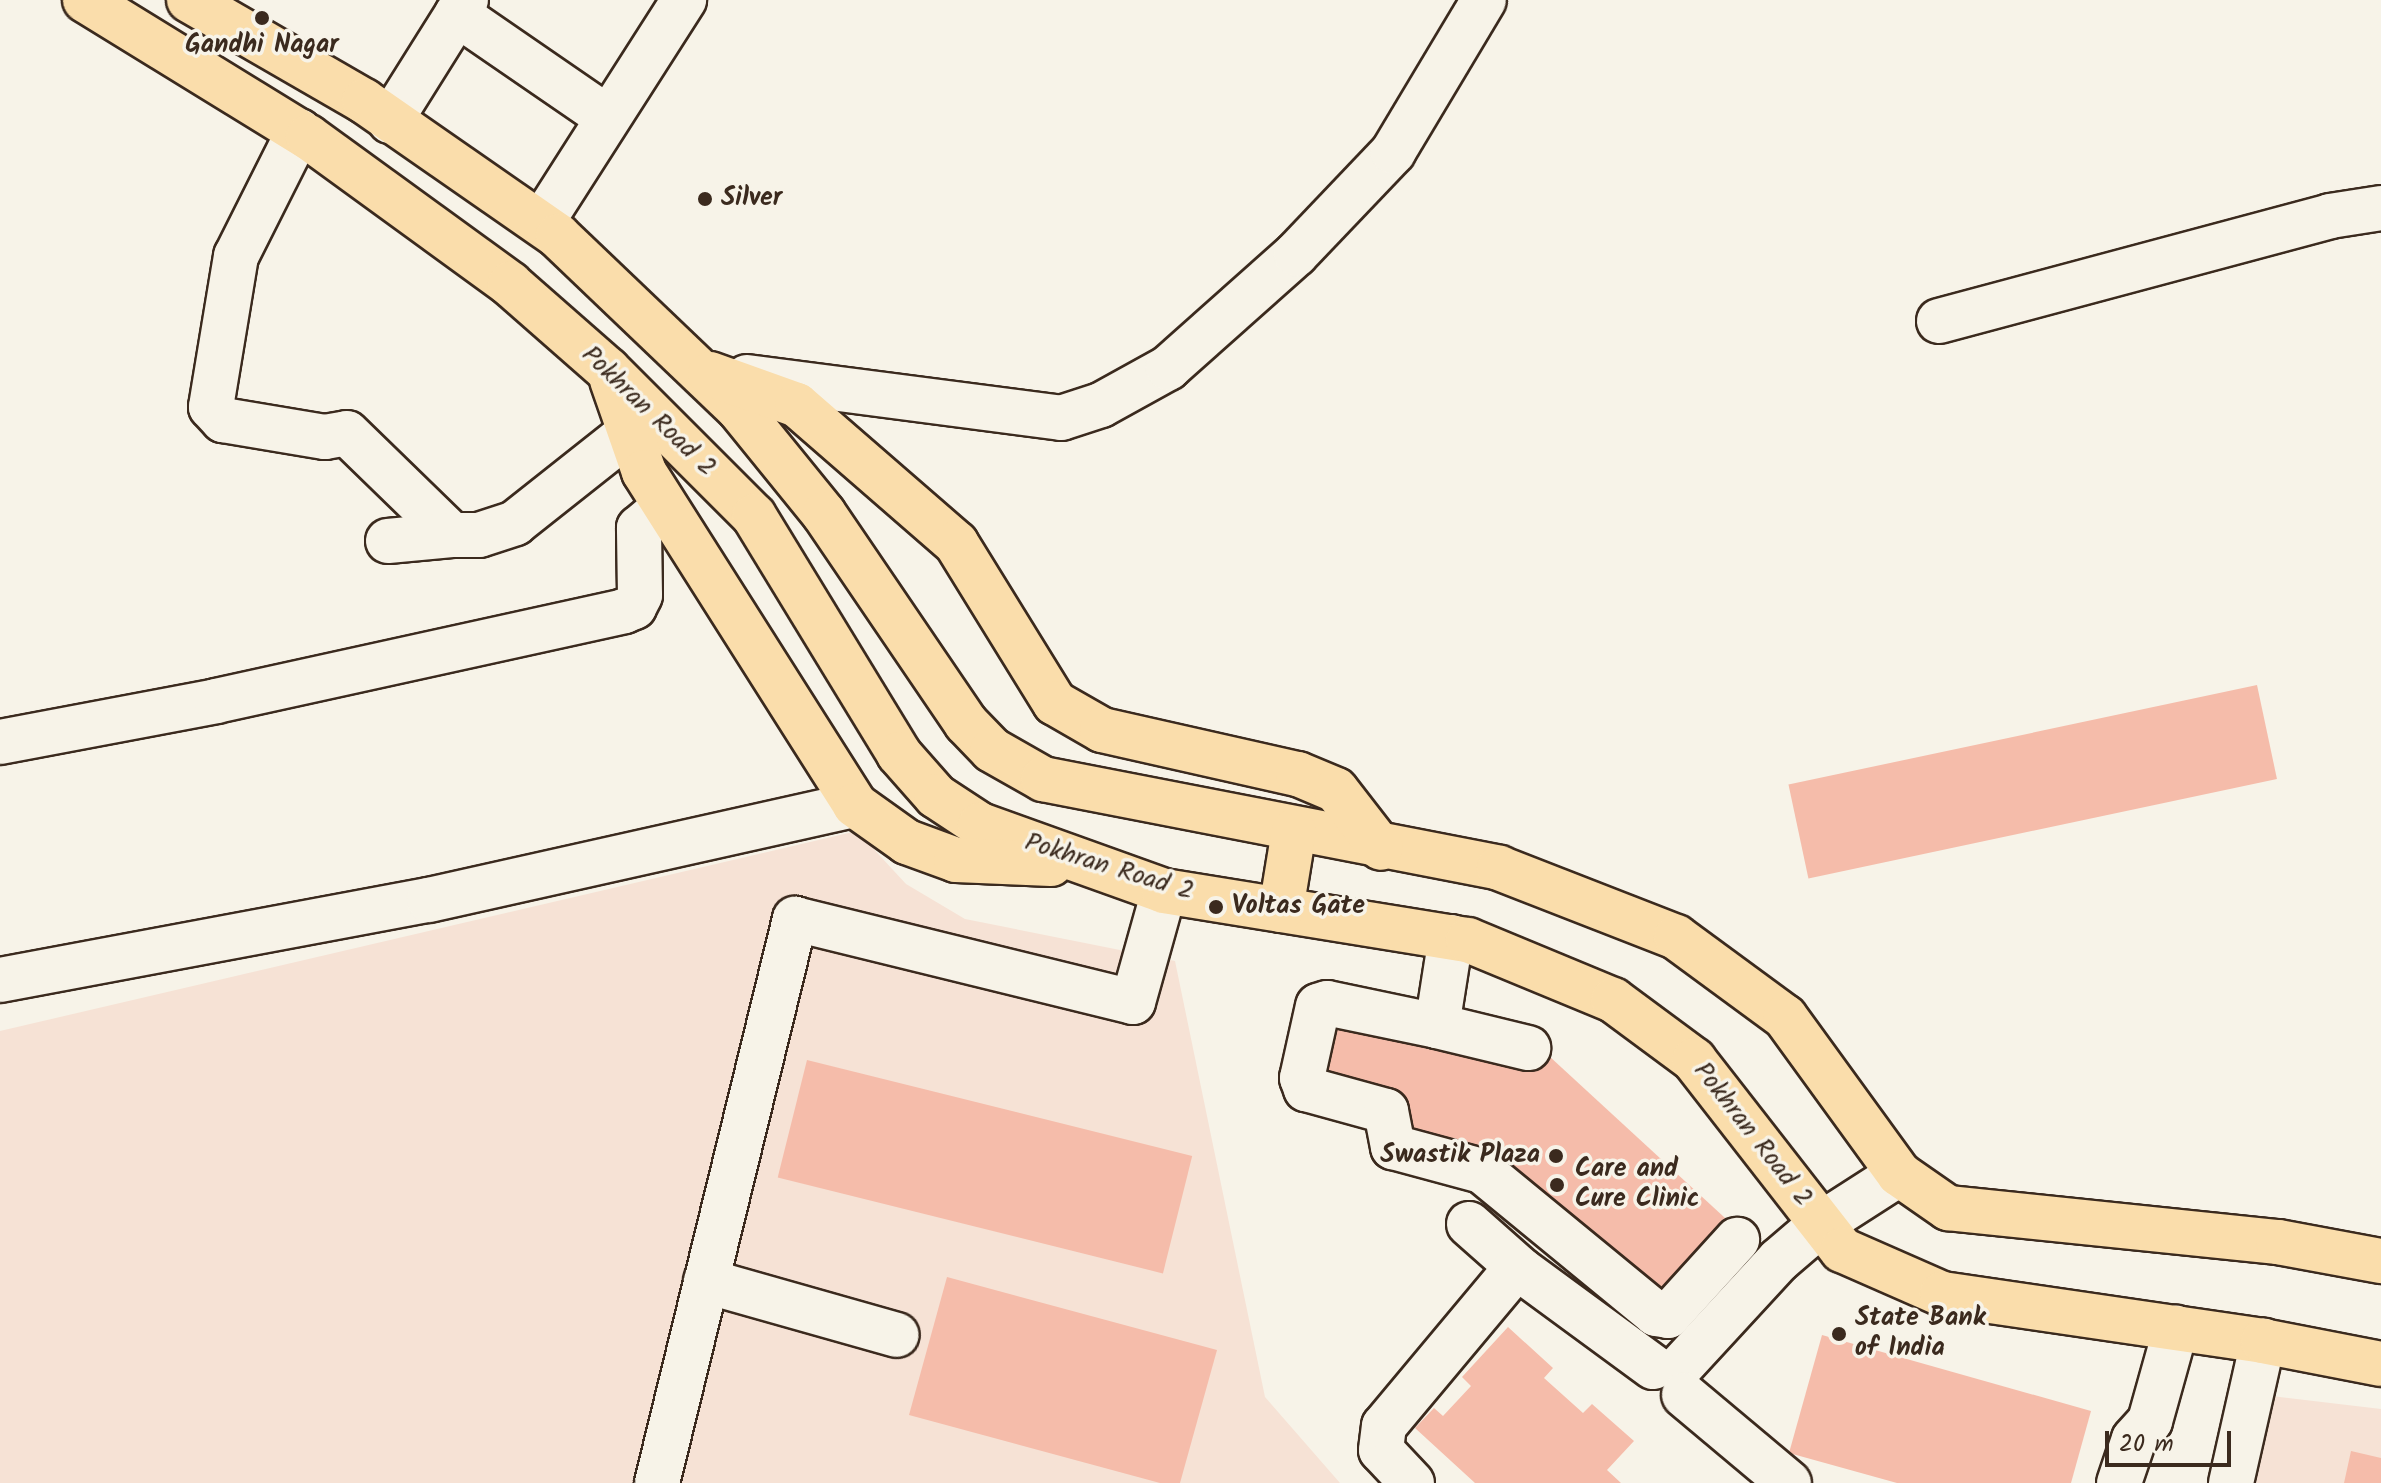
<!DOCTYPE html>
<style>
body{margin:0}
#map{position:relative;width:2381px;height:1483px;overflow:hidden;background:#f7f3e8;font-family:Kalam,sans-serif}
div>[style]{position:absolute}
[style*='--x']{left:calc(var(--x)*1px);top:calc(var(--y)*1px);width:calc(var(--w)*1px);rotate:calc(var(--a)*1deg)}
.built>*{inset:0;background:#f6e2d5}
.building>*{inset:0;background:#f5bcaa;transform-origin:0 0}
.roads{filter:drop-shadow(2px 0 #3b2a1e) drop-shadow(-2px 0 #3b2a1e) drop-shadow(0 2px #3b2a1e) drop-shadow(0 -2px #3b2a1e)}
.minor>*{height:44px;margin:-22px;padding:0 22px;transform-origin:22px;border-radius:22px;background:#f7f3e8}
.major>*{height:44px;margin:-22px;padding:0 22px;transform-origin:22px;border-radius:22px;background:#faddab}
.dots>*{width:22px;height:22px;translate:-50% -50%;box-sizing:border-box;border:4px solid #f7f3e8;border-radius:50%}
span{translate:-50% -50%;white-space:nowrap;text-align:center;line-height:1.15;-webkit-text-stroke:7px #f7f3e8;paint-order:stroke}
.poi-label{font-size:26px;color:#3b2a1e;font-weight:700}
.left{translate:0 -50%;text-align:left}
.right{translate:-100% -50%;text-align:right}
.street-label{font-size:26px;color:#3b2a1e}
.scale{position:absolute;left:2105px;top:1431px;width:126px;height:36px;box-sizing:border-box;border:4px solid #3b2a1e;border-top:0;padding-left:10px;font-size:24px;line-height:28px;white-space:nowrap;color:#3b2a1e;-webkit-text-stroke:6px #f7f3e8;paint-order:stroke}
</style>
<div id="map">
<div class="built">
<i style="clip-path:polygon(857px 831px,906px 884px,965px 919px,1175px 961px,1265px 1397px,1340px 1483px,0 1483px,0 1031px)"></i>
<i style="clip-path:polygon(2230px 1391px,2381px 1409px,2381px 1483px,2208px 1483px)"></i>
</div>
<div class="building">
<i style="left:2257px;top:685px;width:96px;height:479px;rotate:78deg"></i>
<i style="clip-path:polygon(1323px 1007px,1549px 1056px,1737px 1229px,1667px 1306px,1394px 1143px,1308px 1079px)"></i>
<i style="left:807px;top:1060px;width:397px;height:121px;rotate:14deg"></i>
<i style="clip-path:polygon(947px 1277px,1217px 1350px,1180px 1483px,1160px 1483px,909px 1415px)"></i>
<i style="clip-path:polygon(1508px 1327px,1553px 1368px,1544px 1378px,1583px 1413px,1592px 1404px,1634px 1441px,1607px 1470px,1621px 1483px,1475px 1483px,1415px 1428px,1434px 1408px,1443px 1416px,1471px 1386px,1462px 1377px)"></i>
<i style="clip-path:polygon(1822px 1335px,2091px 1411px,2071px 1483px,1897px 1483px,1789px 1453px)"></i>
<i style="clip-path:polygon(2351px 1451px,2381px 1458px,2381px 1483px,2344px 1483px)"></i>
</div>
<div class="roads">
<div class="minor">
<i style="--x:457;--y:14;--w:182;--a:34.5"></i>
<i style="--x:390;--y:121;--w:143;--a:-57.9"></i>
<i style="--x:299;--y:131;--w:140;--a:116.7"></i>
<i style="--x:236;--y:256;--w:153;--a:99.4"></i>
<i style="--x:211;--y:407;--w:18;--a:47"></i>
<i style="--x:223;--y:420;--w:103;--a:9.5"></i>
<i style="--x:325;--y:437;--w:22;--a:-10"></i>
<i style="--x:347;--y:433;--w:146;--a:44.2"></i>
<i style="--x:452;--y:535;--w:27;--a:0"></i>
<i style="--x:479;--y:535;--w:38;--a:-18"></i>
<i style="--x:515;--y:523;--w:147;--a:-38.4"></i>
<i style="--x:542;--y:222;--w:264;--a:-57.4"></i>
<i style="--x:1939;--y:321;--w:405;--a:-15"></i>
<i style="--x:2330;--y:216;--w:52;--a:-8.9"></i>
<i style="--x:747;--y:377;--w:317;--a:7.4"></i>
<i style="--x:1061;--y:418;--w:42;--a:-18"></i>
<i style="--x:1101;--y:405;--w:77;--a:-28.9"></i>
<i style="--x:1168;--y:368;--w:171;--a:-41.7"></i>
<i style="--x:1296;--y:254;--w:141;--a:-46.4"></i>
<i style="--x:1393;--y:152;--w:177;--a:-59.1"></i>
<i style="--x:388;--y:541;--w:64;--a:-5.4"></i>
<i style="--x:0;--y:742;--w:220;--a:-10.7"></i>
<i style="--x:216;--y:701;--w:418;--a:-12.4"></i>
<i style="--x:624;--y:611;--w:11;--a:-22"></i>
<i style="--x:634;--y:607;--w:13;--a:-63"></i>
<i style="--x:640;--y:595;--w:67;--a:-90.9"></i>
<i style="--x:639;--y:528;--w:33;--a:-40"></i>
<i style="--x:1451;--y:937;--w:90;--a:98.9"></i>
<i style="--x:1437;--y:1026;--w:112;--a:-168.2"></i>
<i style="--x:1327;--y:1003;--w:9;--a:162"></i>
<i style="--x:1318;--y:1006;--w:74;--a:102.5"></i>
<i style="--x:1302;--y:1078;--w:12;--a:70"></i>
<i style="--x:1306;--y:1089;--w:83;--a:15.4"></i>
<i style="--x:1386;--y:1111;--w:37;--a:79"></i>
<i style="--x:1393;--y:1147;--w:92;--a:15.1"></i>
<i style="--x:1482;--y:1171;--w:225;--a:39.4"></i>
<i style="--x:1656;--y:1314;--w:12;--a:9"></i>
<i style="--x:1668;--y:1316;--w:103;--a:-47.8"></i>
<i style="--x:0;--y:980;--w:436;--a:-10.6"></i>
<i style="--x:429;--y:900;--w:436;--a:-12.6"></i>
<i style="--x:1437;--y:1026;--w:94;--a:13.6"></i>
<i style="--x:1469;--y:1224;--w:69;--a:41.5"></i>
<i style="--x:1521;--y:1270;--w:164;--a:36.3"></i>
<i style="--x:706;--y:1281;--w:198;--a:15.8"></i>
<i style="--x:1682;--y:1365;--w:143;--a:-47.3"></i>
<i style="--x:1779;--y:1260;--w:55;--a:-40.6"></i>
<i style="--x:1821;--y:1224;--w:93;--a:-32.7"></i>
<i style="--x:1684;--y:1395;--w:137;--a:40"></i>
<i style="--x:657;--y:1483;--w:581;--a:-76.25"></i>
<i style="--x:795;--y:919;--w:348;--a:13.8"></i>
<i style="--x:1133;--y:1002;--w:115;--a:-74.4"></i>
<i style="--x:1412;--y:1483;--w:45;--a:-133.2"></i>
<i style="--x:1381;--y:1450;--w:24;--a:-83"></i>
<i style="--x:1384;--y:1426;--w:207;--a:-50.1"></i>
<i style="--x:2119;--y:1483;--w:46;--a:-71.2"></i>
<i style="--x:2134;--y:1439;--w:24;--a:-48"></i>
<i style="--x:2150;--y:1421;--w:97;--a:-74.4"></i>
<i style="--x:2231;--y:1483;--w:146;--a:-77.3"></i>
</div>
<div class="major">
<i style="--x:85;--y:0;--w:262;--a:31.6"></i>
<i style="--x:308;--y:137;--w:250;--a:36"></i>
<i style="--x:510;--y:284;--w:130;--a:41.3"></i>
<i style="--x:608;--y:370;--w:206;--a:45"></i>
<i style="--x:754;--y:516;--w:279;--a:58.6"></i>
<i style="--x:899;--y:754;--w:56;--a:48.6"></i>
<i style="--x:936;--y:796;--w:53;--a:33.4"></i>
<i style="--x:980;--y:825;--w:195;--a:19.7"></i>
<i style="--x:1164;--y:891;--w:308;--a:9.2"></i>
<i style="--x:1468;--y:940;--w:157;--a:22.5"></i>
<i style="--x:1613;--y:1000;--w:101;--a:36.5"></i>
<i style="--x:1694;--y:1060;--w:241;--a:52.1"></i>
<i style="--x:1842;--y:1250;--w:109;--a:23.7"></i>
<i style="--x:1942;--y:1294;--w:324;--a:8.3"></i>
<i style="--x:2263;--y:1341;--w:120;--a:11"></i>
<i style="--x:189;--y:0;--w:202;--a:30"></i>
<i style="--x:364;--y:101;--w:236;--a:34.8"></i>
<i style="--x:558;--y:236;--w:249;--a:43.7"></i>
<i style="--x:738;--y:408;--w:136;--a:50.9"></i>
<i style="--x:824;--y:514;--w:253;--a:55.8"></i>
<i style="--x:966;--y:723;--w:37;--a:46"></i>
<i style="--x:992;--y:750;--w:59;--a:29.6"></i>
<i style="--x:1043;--y:779;--w:465;--a:11"></i>
<i style="--x:1499;--y:868;--w:190;--a:21.3"></i>
<i style="--x:1676;--y:937;--w:135;--a:36.3"></i>
<i style="--x:1785;--y:1017;--w:194;--a:54"></i>
<i style="--x:1899;--y:1174;--w:60;--a:34.8"></i>
<i style="--x:1948;--y:1208;--w:332;--a:5.9"></i>
<i style="--x:2278;--y:1242;--w:105;--a:10.5"></i>
<i style="--x:710;--y:374;--w:92;--a:19.6"></i>
<i style="--x:797;--y:405;--w:211;--a:41"></i>
<i style="--x:956;--y:543;--w:188;--a:58.3"></i>
<i style="--x:1055;--y:703;--w:54;--a:29.9"></i>
<i style="--x:1102;--y:730;--w:201;--a:12.7"></i>
<i style="--x:1298;--y:774;--w:41;--a:22.8"></i>
<i style="--x:1336;--y:790;--w:73;--a:52.2"></i>
<i style="--x:612;--y:380;--w:97;--a:70.8"></i>
<i style="--x:644;--y:472;--w:394;--a:57.6"></i>
<i style="--x:855;--y:805;--w:64;--a:35.4"></i>
<i style="--x:907;--y:842;--w:52;--a:20.2"></i>
<i style="--x:956;--y:860;--w:95;--a:2.4"></i>
<i style="--x:1281;--y:910;--w:80;--a:-80.7"></i>
</div>
</div>
<div class="dots">
<i style="left:262px;top:18px;background:#3b2a1e"></i>
<i style="left:705px;top:199px;background:#3b2a1e"></i>
<i style="left:1216px;top:907px;background:#3b2a1e"></i>
<i style="left:1556px;top:1156px;background:#3b2a1e"></i>
<i style="left:1557px;top:1185px;background:#3b2a1e"></i>
<i style="left:1839px;top:1334px;background:#3b2a1e"></i>
</div>
<div class="poi-label">
<span style="left:262px;top:46px">Gandhi Nagar</span>
<span class="left" style="left:721px;top:199px">Silver</span>
<span class="left" style="left:1232px;top:907px">Voltas Gate</span>
<span class="right" style="left:1540px;top:1156px">Swastik Plaza</span>
<span class="left" style="left:1575px;top:1185px">Care and<br>Cure Clinic</span>
<span class="left" style="left:1855px;top:1334px">State Bank<br>of India</span>
</div>
<div class="street-label">
<span style="left:648px;top:412px;rotate:44deg">Pokhran Road 2</span>
<span style="left:1109px;top:868px;rotate:17deg">Pokhran Road 2</span>
<span style="left:1752px;top:1135px;rotate:52deg">Pokhran Road 2</span>
</div>
<div class="scale">20 m</div>
</div>
